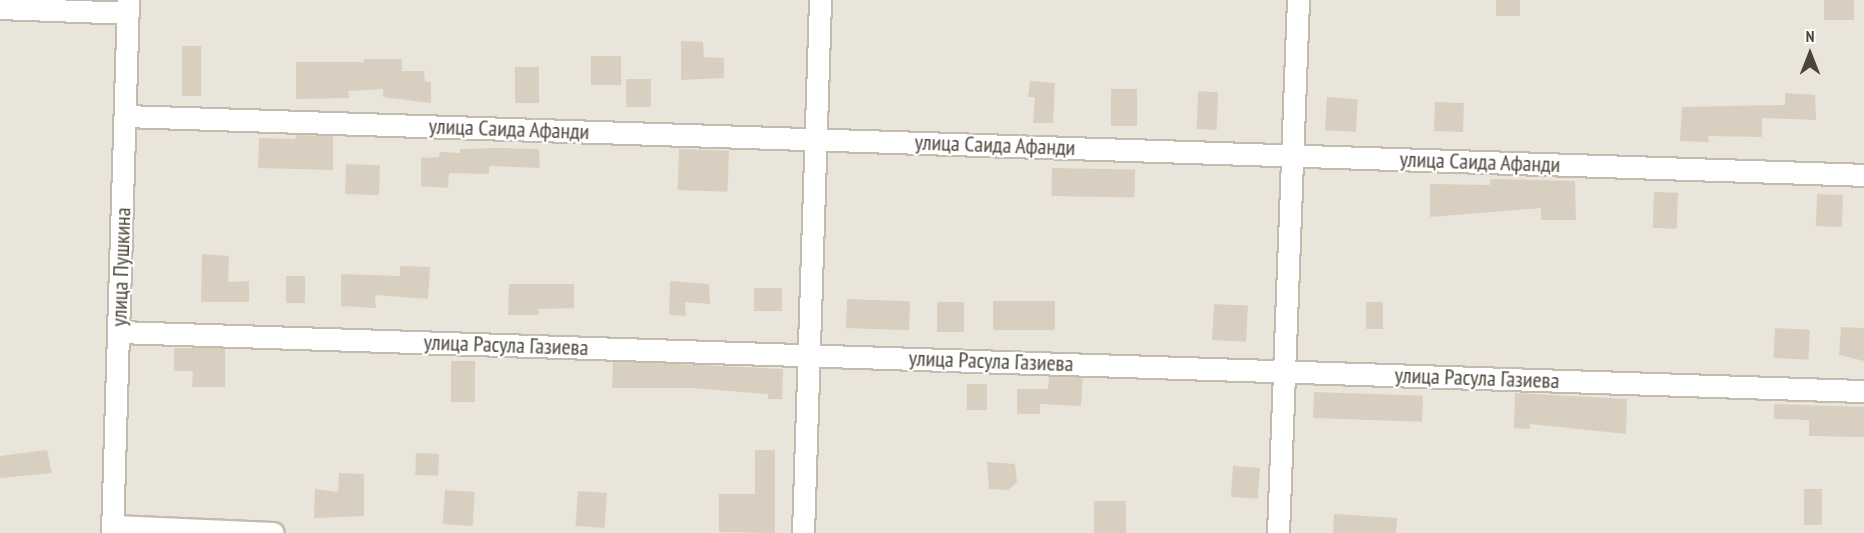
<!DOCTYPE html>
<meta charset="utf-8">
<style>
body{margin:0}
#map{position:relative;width:1864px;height:533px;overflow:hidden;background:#f6f3ec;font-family:"PT Sans Narrow",sans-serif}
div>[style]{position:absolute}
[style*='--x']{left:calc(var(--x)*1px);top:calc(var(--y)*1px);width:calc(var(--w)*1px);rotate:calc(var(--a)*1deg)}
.residential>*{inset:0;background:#eae5da;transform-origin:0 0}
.building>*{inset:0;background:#d8cfc1;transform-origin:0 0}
.roads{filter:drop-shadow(2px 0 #c2bbae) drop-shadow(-2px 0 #c2bbae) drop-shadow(0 2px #c2bbae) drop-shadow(0 -2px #c2bbae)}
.minor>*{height:21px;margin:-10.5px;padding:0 10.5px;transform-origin:10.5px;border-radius:10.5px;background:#fff}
span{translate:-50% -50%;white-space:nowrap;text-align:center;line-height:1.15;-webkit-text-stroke:4.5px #fff;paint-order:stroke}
.street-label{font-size:22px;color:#4b4439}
.north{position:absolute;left:1780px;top:24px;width:60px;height:60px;-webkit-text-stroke:4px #fff;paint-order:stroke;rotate:0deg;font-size:16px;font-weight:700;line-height:24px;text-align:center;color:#4b4439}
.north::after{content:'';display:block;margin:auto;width:21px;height:27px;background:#4b4439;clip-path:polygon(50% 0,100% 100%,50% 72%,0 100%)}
</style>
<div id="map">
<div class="residential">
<i style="left:0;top:0;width:1864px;height:533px"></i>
</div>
<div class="building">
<i style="left:1496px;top:0;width:24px;height:16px"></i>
<i style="left:1824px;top:0;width:30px;height:20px"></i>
<i style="clip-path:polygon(681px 41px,703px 42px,704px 57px,724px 58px,724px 78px,681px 80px)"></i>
<i style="left:201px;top:46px;width:50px;height:19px;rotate:90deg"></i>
<i style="left:591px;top:56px;width:30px;height:29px"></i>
<i style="clip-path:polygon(364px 59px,402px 59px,402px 71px,424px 71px,425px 81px,431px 82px,431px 103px,383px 97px,383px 89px,348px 91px,349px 98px,296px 99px,296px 62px,364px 62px)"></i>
<i style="left:515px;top:67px;width:24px;height:36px"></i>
<i style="left:626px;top:79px;width:25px;height:28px"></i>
<i style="clip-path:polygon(1030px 81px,1055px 83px,1053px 123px,1033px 123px,1035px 97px,1028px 97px)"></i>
<i style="left:1137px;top:89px;width:37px;height:26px;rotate:90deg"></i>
<i style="left:1218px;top:92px;width:38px;height:20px;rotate:92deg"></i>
<i style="clip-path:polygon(1785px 93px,1815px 95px,1816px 120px,1762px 118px,1762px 137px,1708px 136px,1709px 142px,1680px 141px,1682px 107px,1785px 105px)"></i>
<i style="left:1327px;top:97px;width:31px;height:33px;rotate:4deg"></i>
<i style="left:1435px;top:102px;width:29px;height:29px;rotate:2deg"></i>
<i style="clip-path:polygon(296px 135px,333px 136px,333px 170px,258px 168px,259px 138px,295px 139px)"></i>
<i style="clip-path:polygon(495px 148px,539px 149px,540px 168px,489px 166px,489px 174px,449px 173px,448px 188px,421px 186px,421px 158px,439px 157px,440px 152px,460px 153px,460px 149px)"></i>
<i style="left:679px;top:149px;width:50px;height:41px;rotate:2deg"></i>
<i style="left:346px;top:164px;width:34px;height:30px;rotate:2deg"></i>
<i style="left:1052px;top:168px;width:83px;height:28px;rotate:1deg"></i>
<i style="clip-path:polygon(1490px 179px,1575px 181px,1576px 220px,1541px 220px,1541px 208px,1430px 217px,1430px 184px,1490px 185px)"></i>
<i style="left:1654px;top:192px;width:24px;height:36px;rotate:2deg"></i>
<i style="left:1817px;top:194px;width:26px;height:32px;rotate:2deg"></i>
<i style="clip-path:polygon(202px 254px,229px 256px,228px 282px,249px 281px,249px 302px,201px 302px)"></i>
<i style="clip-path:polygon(400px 266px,430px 267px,428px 299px,375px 295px,376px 308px,341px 306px,341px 274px,400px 276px)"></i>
<i style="left:286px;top:276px;width:19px;height:27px"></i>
<i style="clip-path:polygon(670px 281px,709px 284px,710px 304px,685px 302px,686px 316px,669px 315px)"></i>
<i style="clip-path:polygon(509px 284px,574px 284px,574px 308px,539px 309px,539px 315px,508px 315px)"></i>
<i style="left:754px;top:288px;width:28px;height:23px"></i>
<i style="left:847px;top:299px;width:63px;height:29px;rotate:2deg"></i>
<i style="left:993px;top:301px;width:62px;height:29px"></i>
<i style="left:937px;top:302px;width:27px;height:30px"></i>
<i style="left:1366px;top:302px;width:17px;height:27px"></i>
<i style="left:1214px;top:304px;width:34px;height:36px;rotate:3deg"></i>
<i style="clip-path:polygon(1841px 327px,1864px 328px,1864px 361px,1839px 355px)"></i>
<i style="left:1775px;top:328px;width:35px;height:30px;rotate:3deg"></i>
<i style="clip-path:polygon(174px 348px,225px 348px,225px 387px,192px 387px,193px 371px,174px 371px)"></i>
<i style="left:451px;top:361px;width:24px;height:41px"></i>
<i style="clip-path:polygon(613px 361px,783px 369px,782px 399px,768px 399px,768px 394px,692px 388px,612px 388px)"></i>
<i style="clip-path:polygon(1049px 376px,1083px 377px,1081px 406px,1040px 404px,1040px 414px,1017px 414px,1017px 389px,1048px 389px)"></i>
<i style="left:967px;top:384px;width:20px;height:26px"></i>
<i style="left:1314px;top:392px;width:109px;height:26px;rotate:2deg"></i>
<i style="clip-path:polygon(1515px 393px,1627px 399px,1626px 434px,1530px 424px,1530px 429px,1514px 428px)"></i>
<i style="clip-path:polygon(1774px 404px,1864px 407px,1864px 437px,1809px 436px,1809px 420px,1774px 419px)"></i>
<i style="clip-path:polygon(47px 450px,52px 473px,0 478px,0 456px)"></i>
<i style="clip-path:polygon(755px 450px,775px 450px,775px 533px,719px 532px,719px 494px,755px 494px)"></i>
<i style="left:416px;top:453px;width:23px;height:22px;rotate:2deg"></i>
<i style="clip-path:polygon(987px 462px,1015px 464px,1017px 482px,1008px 490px,989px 489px)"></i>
<i style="left:1233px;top:466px;width:27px;height:31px;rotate:4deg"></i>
<i style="clip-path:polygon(339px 473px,364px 474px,364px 516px,314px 518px,315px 489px,338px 492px)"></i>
<i style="left:1804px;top:489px;width:18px;height:36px"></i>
<i style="left:445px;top:490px;width:30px;height:34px;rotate:4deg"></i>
<i style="left:578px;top:491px;width:29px;height:35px;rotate:4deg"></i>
<i style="left:1094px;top:501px;width:32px;height:32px"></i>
<i style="clip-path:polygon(1334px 514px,1397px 518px,1396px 533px,1333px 533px)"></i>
</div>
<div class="roads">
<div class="minor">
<i style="--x:0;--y:8;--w:128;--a:2.2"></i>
<i style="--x:125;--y:116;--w:1740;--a:1.94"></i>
<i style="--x:119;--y:332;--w:1746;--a:1.94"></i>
<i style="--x:113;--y:526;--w:160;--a:2.5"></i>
<i style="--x:112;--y:533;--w:533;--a:-88.28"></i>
<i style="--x:803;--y:533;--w:533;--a:-88.17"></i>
<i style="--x:1278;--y:533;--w:533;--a:-87.85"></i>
</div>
</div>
<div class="street-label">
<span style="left:509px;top:129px;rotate:2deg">улица Саида Афанди</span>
<span style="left:995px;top:145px;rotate:2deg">улица Саида Афанди</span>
<span style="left:1480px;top:162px;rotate:2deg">улица Саида Афанди</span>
<span style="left:121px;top:267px;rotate:-88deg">улица Пушкина</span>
<span style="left:506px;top:345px;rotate:2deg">улица Расула Газиева</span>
<span style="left:991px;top:361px;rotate:2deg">улица Расула Газиева</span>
<span style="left:1477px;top:378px;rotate:2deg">улица Расула Газиева</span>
</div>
<div class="north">N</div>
</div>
